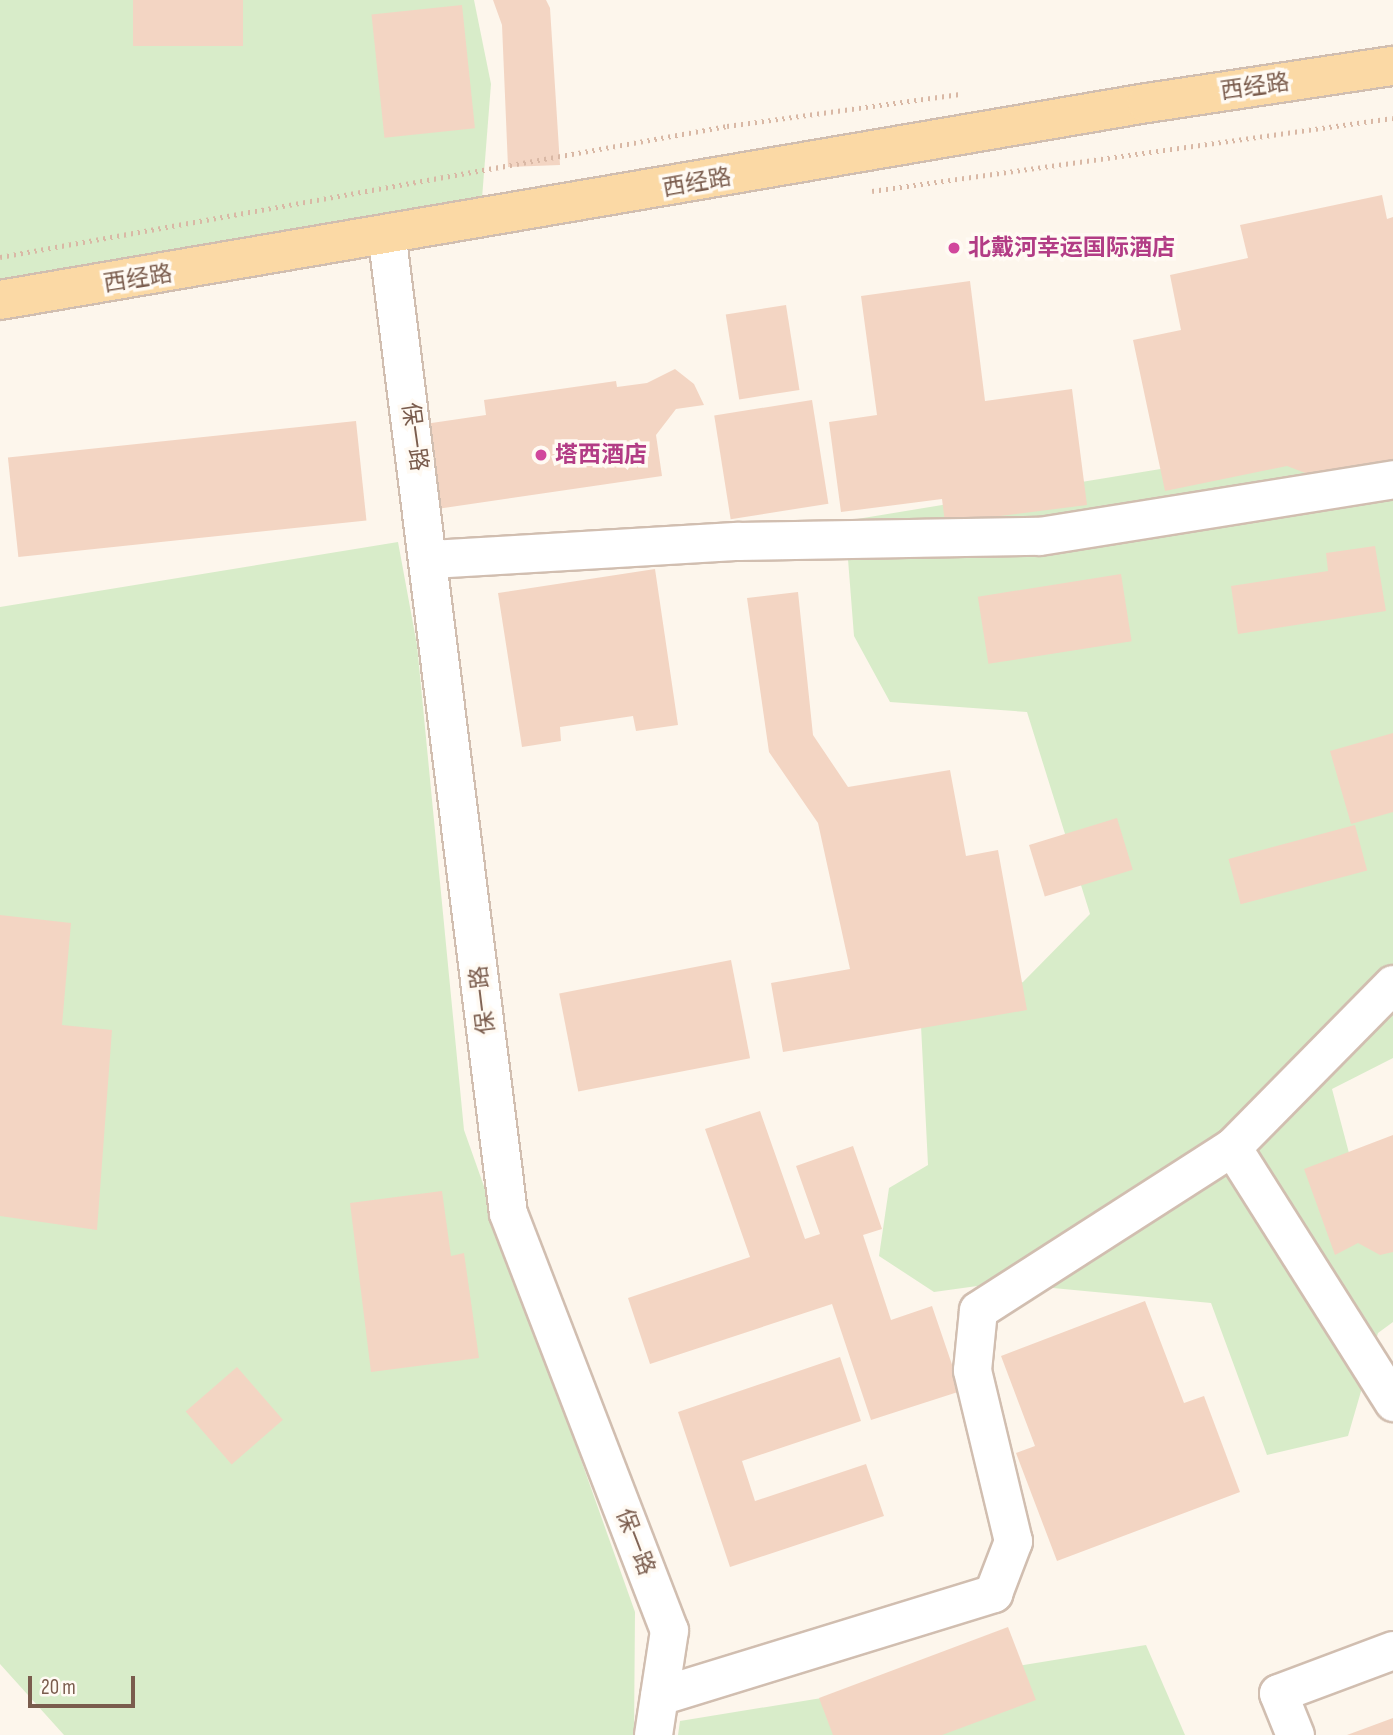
<!DOCTYPE html>
<meta charset="utf-8">
<style>
body{margin:0}
#map{position:relative;width:1393px;height:1735px;overflow:hidden;background:#fdf6ec;font-family:"Sofia Sans Condensed","Noto Sans SC",sans-serif}
div>[style]{position:absolute}
[style*='--x']{left:calc(var(--x)*1px);top:calc(var(--y)*1px);width:calc(var(--w)*1px);rotate:calc(var(--a)*1deg)}
.green>*{inset:0;background:#d8ecc9}
.building>*{inset:0;background:#f3d5c3;transform-origin:0 0}
.path>*{height:4.5px;margin-top:-2.25px;transform-origin:0;background:repeating-linear-gradient(90deg,#d9b8a5 0 2px,transparent 0 7px)}
.roads{filter:drop-shadow(2px 0 #d1beb0) drop-shadow(-2px 0 #d1beb0) drop-shadow(0 2px #d1beb0) drop-shadow(0 -2px #d1beb0)}
.minor>*{height:37px;margin:-18.5px;padding:0 18.5px;transform-origin:18.5px;border-radius:18.5px;background:#fff}
.major>*{height:38px;margin:-19px;padding:0 19px;transform-origin:19px;border-radius:19px;background:#fbd9a5}
.dots>*{width:19px;height:19px;translate:-50% -50%;box-sizing:border-box;border:4px solid #fffaf3;border-radius:50%}
span{translate:-50% -50%;white-space:nowrap;text-align:center;line-height:1.15;-webkit-text-stroke:7px #fffaf3;paint-order:stroke}
.street-label{font-size:23px;color:#7a5c4d}
.hotel-label{font-size:23px;color:#b23c85;font-weight:700}
.left{translate:0 -50%;text-align:left}
.scale{position:absolute;left:28px;top:1676px;width:107px;height:32px;box-sizing:border-box;border:4px solid #7a5c4d;border-top:0;padding-left:9px;font-size:21px;line-height:24px;white-space:nowrap;color:#7a5c4d;-webkit-text-stroke:5px #fffaf3;paint-order:stroke}
</style>
<div id="map">
<div class="green">
<i style="clip-path:polygon(0 0,474px 0,491px 84px,481px 211px,0 290px)"></i>
<i style="clip-path:polygon(1393px 444px,1393px 1058px,1332px 1089px,1358px 1187px,1393px 1198px,1393px 1322px,1378px 1333px,1348px 1436px,1267px 1455px,1211px 1303px,999px 1283px,934px 1292px,879px 1256px,889px 1188px,928px 1165px,921px 1026px,1023px 982px,1090px 914px,1027px 712px,890px 702px,854px 636px,845px 521px,1264px 452px)"></i>
<i style="clip-path:polygon(398px 542px,417px 645px,464px 1130px,635px 1612px,634px 1735px,64px 1735px,0 1664px,0 607px)"></i>
<i style="clip-path:polygon(1146px 1645px,1185px 1735px,678px 1735px,680px 1721px)"></i>
</div>
<div class="building">
<i style="left:133px;top:0;width:110px;height:46px"></i>
<i style="clip-path:polygon(493px 0,546px 0,550px 8px,560px 165px,508px 167px,502px 25px)"></i>
<i style="left:462px;top:5px;width:124px;height:91px;rotate:84deg"></i>
<i style="clip-path:polygon(1382px 195px,1387px 219px,1393px 217px,1393px 463px,1321px 479px,1287px 466px,1165px 491px,1133px 340px,1181px 330px,1170px 275px,1248px 258px,1240px 225px)"></i>
<i style="clip-path:polygon(970px 281px,985px 401px,1072px 389px,1087px 505px,945px 523px,942px 499px,841px 512px,829px 422px,877px 415px,861px 296px)"></i>
<i style="left:786px;top:305px;width:86px;height:61px;rotate:81deg"></i>
<i style="clip-path:polygon(675px 369px,694px 384px,704px 405px,676px 409px,656px 435px,662px 476px,430px 510px,418px 425px,486px 415px,484px 400px,616px 381px,617px 387px,647px 383px)"></i>
<i style="left:812px;top:400px;width:105px;height:99px;rotate:81deg"></i>
<i style="left:356px;top:421px;width:100px;height:350px;rotate:84deg"></i>
<i style="clip-path:polygon(1375px 546px,1386px 611px,1238px 634px,1231px 586px,1328px 571px,1326px 553px)"></i>
<i style="clip-path:polygon(655px 569px,678px 725px,636px 731px,633px 716px,560px 727px,561px 741px,522px 747px,498px 593px)"></i>
<i style="left:1121px;top:574px;width:68px;height:145px;rotate:81deg"></i>
<i style="clip-path:polygon(798px 592px,813px 735px,848px 787px,950px 770px,966px 856px,998px 850px,1027px 1010px,783px 1052px,771px 983px,850px 969px,818px 823px,769px 752px,747px 598px)"></i>
<i style="clip-path:polygon(1393px 733px,1393px 812px,1351px 824px,1330px 751px)"></i>
<i style="left:1117px;top:818px;width:54px;height:92px;rotate:73deg"></i>
<i style="left:1355px;top:825px;width:47px;height:131px;rotate:75deg"></i>
<i style="clip-path:polygon(0 915px,71px 923px,62px 1025px,112px 1030px,97px 1230px,0 1216px)"></i>
<i style="left:731px;top:960px;width:100px;height:175px;rotate:79deg"></i>
<i style="clip-path:polygon(760px 1111px,805px 1239px,820px 1234px,796px 1166px,853px 1146px,882px 1229px,863px 1235px,891px 1320px,932px 1306px,961px 1391px,871px 1420px,832px 1304px,650px 1364px,628px 1298px,750px 1257px,705px 1129px)"></i>
<i style="clip-path:polygon(1393px 1135px,1393px 1252px,1380px 1255px,1358px 1243px,1335px 1255px,1304px 1169px)"></i>
<i style="clip-path:polygon(442px 1191px,451px 1256px,464px 1253px,479px 1358px,371px 1372px,350px 1203px)"></i>
<i style="clip-path:polygon(1145px 1301px,1184px 1403px,1204px 1396px,1240px 1492px,1057px 1561px,1016px 1453px,1035px 1446px,1001px 1356px)"></i>
<i style="clip-path:polygon(840px 1357px,861px 1421px,742px 1461px,755px 1501px,866px 1464px,884px 1516px,730px 1567px,678px 1412px)"></i>
<i style="left:237px;top:1367px;width:70px;height:68px;rotate:49deg"></i>
<i style="clip-path:polygon(1008px 1627px,1036px 1700px,942px 1735px,833px 1735px,819px 1698px)"></i>
<i style="clip-path:polygon(1393px 1718px,1393px 1735px,1347px 1735px)"></i>
</div>
<div class="path">
<i style="--x:872;--y:191;--w:526;--a:-7.98"></i>
<i style="--x:0;--y:257;--w:739;--a:-10.21"></i>
<i style="--x:727;--y:126;--w:237;--a:-7.8"></i>
</div>
<div class="roads">
<div class="minor">
<i style="--x:387;--y:239;--w:981;--a:82.92"></i>
<i style="--x:508;--y:1213;--w:447;--a:68.9"></i>
<i style="--x:669;--y:1630;--w:106;--a:98.7"></i>
<i style="--x:431;--y:559;--w:308;--a:-3.4"></i>
<i style="--x:738;--y:541;--w:301;--a:-1"></i>
<i style="--x:1039;--y:536;--w:359;--a:-9.1"></i>
<i style="--x:1232;--y:1147;--w:302;--a:57.7"></i>
<i style="--x:659;--y:1696;--w:350;--a:-17.1"></i>
<i style="--x:993;--y:1593;--w:56;--a:-69"></i>
<i style="--x:1013;--y:1541;--w:176;--a:-103.5"></i>
<i style="--x:972;--y:1370;--w:60;--a:-84.3"></i>
<i style="--x:978;--y:1310;--w:302;--a:-32.7"></i>
<i style="--x:1232;--y:1147;--w:229;--a:-45.4"></i>
<i style="--x:1295;--y:1735;--w:45;--a:-112"></i>
<i style="--x:1278;--y:1693;--w:123;--a:-20.5"></i>
</div>
<div class="major">
<i style="--x:0;--y:300;--w:1164;--a:-9.75"></i>
<i style="--x:1147;--y:103;--w:249;--a:-8.6"></i>
</div>
</div>
<div class="dots">
<i style="left:954px;top:248px;background:#d1479c"></i>
<i style="left:541px;top:455px;background:#d1479c"></i>
</div>
<div class="street-label">
<span style="left:1255px;top:87px;rotate:-8deg">西经路</span>
<span style="left:697px;top:183px;rotate:-10deg">西经路</span>
<span style="left:138px;top:279px;rotate:-9deg">西经路</span>
<span style="left:414px;top:437px;rotate:82deg">保一路</span>
<span style="left:483px;top:1000px;rotate:-97deg">保一路</span>
<span style="left:635px;top:1542px;rotate:69deg">保一路</span>
</div>
<div class="hotel-label">
<span class="left" style="left:968px;top:248px">北戴河幸运国际酒店</span>
<span class="left" style="left:555px;top:455px">塔西酒店</span>
</div>
<div class="scale">20 m</div>
</div>
